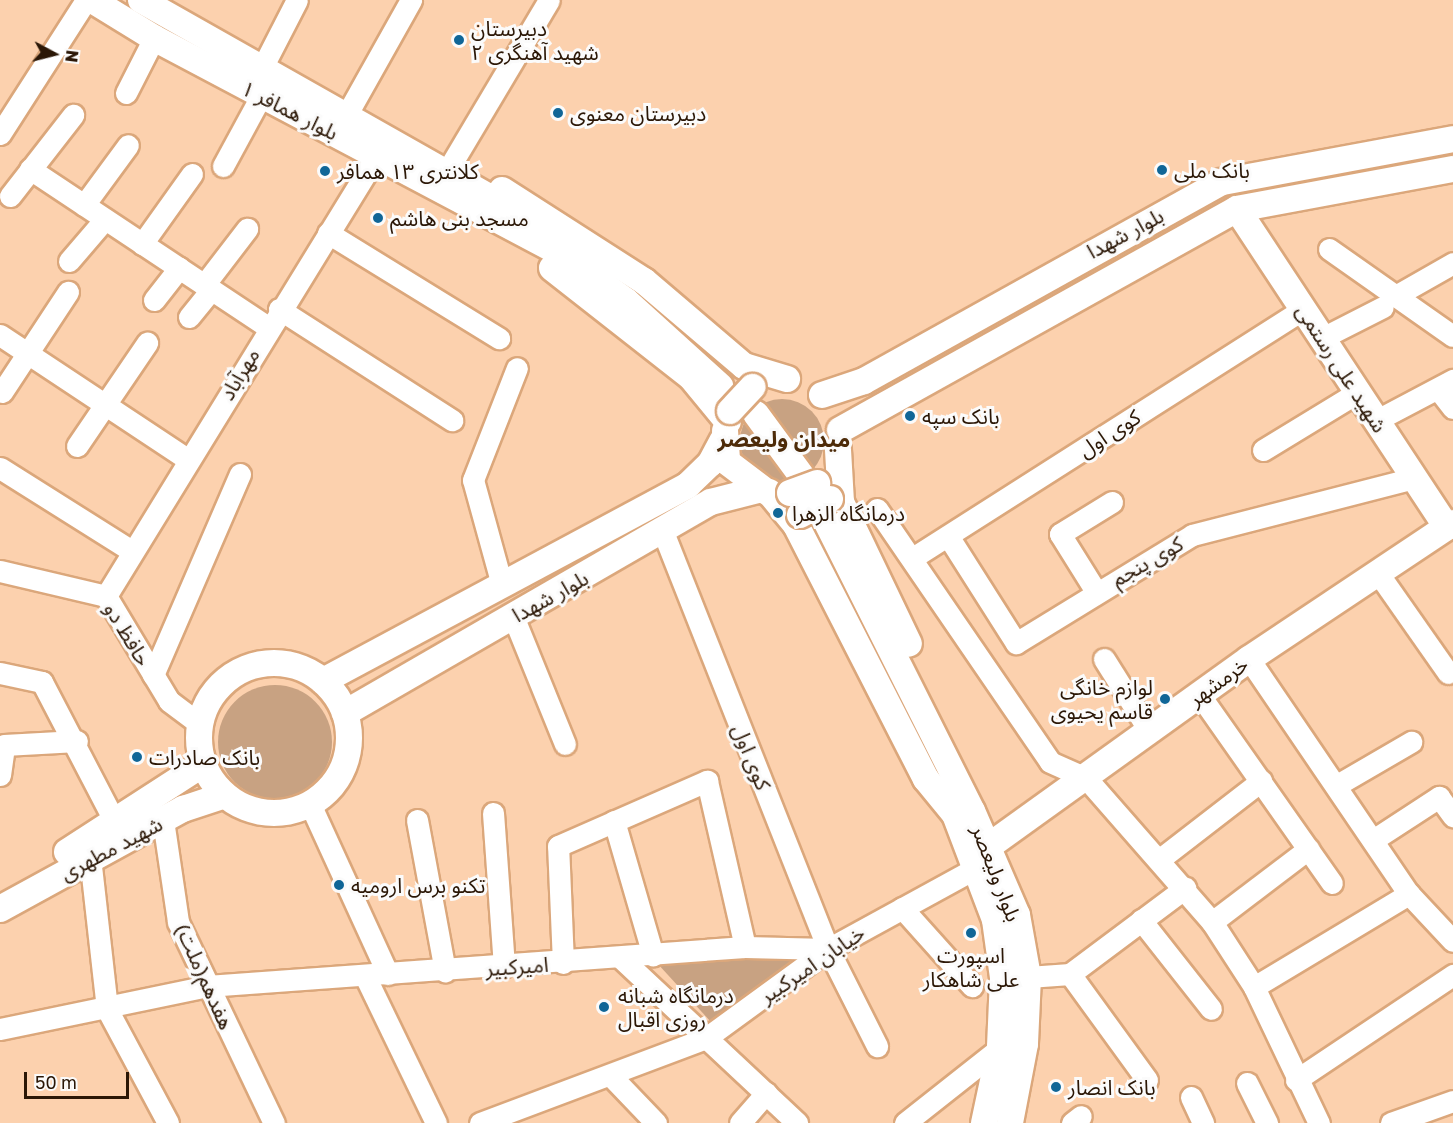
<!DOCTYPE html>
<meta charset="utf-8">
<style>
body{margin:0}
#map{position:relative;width:1453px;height:1123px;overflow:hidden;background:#fcd1ae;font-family:"Golos Text","Noto Sans Arabic",sans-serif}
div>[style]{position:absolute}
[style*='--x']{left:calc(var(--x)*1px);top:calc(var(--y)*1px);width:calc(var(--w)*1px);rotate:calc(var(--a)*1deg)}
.green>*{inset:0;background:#c8a282}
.round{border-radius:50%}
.major-tunnel>*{height:26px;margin-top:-13px;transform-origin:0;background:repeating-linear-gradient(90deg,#d2ac8c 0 26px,transparent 0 39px)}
.roads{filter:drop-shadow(2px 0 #dba77b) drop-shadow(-2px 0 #dba77b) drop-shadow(0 2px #dba77b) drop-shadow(0 -2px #dba77b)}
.minor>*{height:21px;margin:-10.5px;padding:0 10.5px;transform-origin:10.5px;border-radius:10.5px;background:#fff}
.major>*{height:26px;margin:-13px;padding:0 13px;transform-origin:13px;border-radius:13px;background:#fff}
.major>.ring{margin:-13px;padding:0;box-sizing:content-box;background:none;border:26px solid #fff;border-radius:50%}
.bridges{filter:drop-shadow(2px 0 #dba77b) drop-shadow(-2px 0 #dba77b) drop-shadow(0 2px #dba77b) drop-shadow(0 -2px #dba77b)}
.major-bridge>*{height:26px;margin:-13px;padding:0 13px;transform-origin:13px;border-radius:13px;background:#fff}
.dots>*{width:16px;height:16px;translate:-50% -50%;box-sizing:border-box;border:3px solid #fbfbfb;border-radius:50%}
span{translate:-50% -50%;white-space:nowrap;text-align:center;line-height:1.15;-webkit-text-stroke:6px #fbfbfb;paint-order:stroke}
.poi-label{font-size:21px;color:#2b1706}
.left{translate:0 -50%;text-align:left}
.right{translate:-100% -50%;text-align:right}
.street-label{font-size:21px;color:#2b1706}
.neighbourhood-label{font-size:22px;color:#4d2b09;font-weight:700}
.north{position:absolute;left:24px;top:24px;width:60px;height:60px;-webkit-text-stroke:4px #fbfbfb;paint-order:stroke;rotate:97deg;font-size:16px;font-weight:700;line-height:24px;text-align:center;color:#2b1706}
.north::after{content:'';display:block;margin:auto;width:21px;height:27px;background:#2b1706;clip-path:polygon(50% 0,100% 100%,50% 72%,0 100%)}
.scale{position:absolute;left:24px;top:1072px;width:105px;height:27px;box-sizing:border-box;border:3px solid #2b1706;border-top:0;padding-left:8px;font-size:18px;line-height:21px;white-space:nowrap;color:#2b1706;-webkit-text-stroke:4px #fbfbfb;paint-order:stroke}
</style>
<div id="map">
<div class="green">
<i class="round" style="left:740px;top:399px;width:84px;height:84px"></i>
<i class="round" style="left:218px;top:685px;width:114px;height:114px"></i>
<i style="clip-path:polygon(805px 953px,711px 1022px,657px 963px)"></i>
</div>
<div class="major-tunnel">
<i style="--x:722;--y:388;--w:42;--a:55.6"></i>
</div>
<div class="roads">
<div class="minor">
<i style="--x:262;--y:68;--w:76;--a:-62.8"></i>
<i style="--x:126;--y:93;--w:62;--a:-63"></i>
<i style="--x:347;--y:114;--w:131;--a:-60.7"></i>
<i style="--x:0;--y:134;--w:159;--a:-57.3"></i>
<i style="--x:453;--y:161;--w:187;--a:-59.2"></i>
<i style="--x:223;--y:166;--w:80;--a:-61.5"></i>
<i style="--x:30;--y:169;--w:286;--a:33.6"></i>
<i style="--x:10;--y:196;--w:103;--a:-52.1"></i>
<i style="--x:84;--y:205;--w:74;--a:-53.7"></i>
<i style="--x:328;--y:233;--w:201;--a:31.6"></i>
<i style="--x:142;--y:244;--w:86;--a:-54.5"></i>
<i style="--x:1329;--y:249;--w:151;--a:35.1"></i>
<i style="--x:69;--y:261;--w:55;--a:-49.4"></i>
<i style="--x:204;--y:285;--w:71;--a:-52.5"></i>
<i style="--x:1397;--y:295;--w:64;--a:-29.7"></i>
<i style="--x:154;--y:300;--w:41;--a:-52"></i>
<i style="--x:279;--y:309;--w:206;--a:32.7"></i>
<i style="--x:189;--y:317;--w:35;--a:-51"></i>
<i style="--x:0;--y:335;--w:224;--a:33.5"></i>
<i style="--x:1322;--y:338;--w:68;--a:-26.9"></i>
<i style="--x:1438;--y:389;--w:24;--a:52"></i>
<i style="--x:2;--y:392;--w:120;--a:-56.6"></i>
<i style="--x:1377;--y:420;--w:86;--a:-27.8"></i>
<i style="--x:77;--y:446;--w:125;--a:-55.8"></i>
<i style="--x:1263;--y:450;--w:111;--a:-31.4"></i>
<i style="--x:0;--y:468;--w:156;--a:32.2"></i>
<i style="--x:877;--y:509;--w:306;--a:55.6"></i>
<i style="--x:1050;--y:762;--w:39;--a:24"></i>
<i style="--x:1086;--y:778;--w:191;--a:48.8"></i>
<i style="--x:1212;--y:922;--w:77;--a:57.1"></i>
<i style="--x:1254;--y:987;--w:151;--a:64.5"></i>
<i style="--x:663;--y:532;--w:448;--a:68.4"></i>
<i style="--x:828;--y:949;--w:109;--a:63.2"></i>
<i style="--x:948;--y:536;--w:127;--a:57.6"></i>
<i style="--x:1016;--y:643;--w:206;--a:-31.5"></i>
<i style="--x:1192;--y:535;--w:229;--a:-14.4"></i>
<i style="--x:914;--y:557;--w:461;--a:-32.5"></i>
<i style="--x:0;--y:571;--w:109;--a:13.3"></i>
<i style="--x:106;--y:596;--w:122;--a:59"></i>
<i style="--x:169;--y:701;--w:39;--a:37"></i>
<i style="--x:1378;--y:573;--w:122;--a:55"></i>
<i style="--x:502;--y:585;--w:109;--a:-105.4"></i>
<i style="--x:473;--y:480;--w:120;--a:-68.6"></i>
<i style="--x:1095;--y:590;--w:66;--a:-122"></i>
<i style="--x:1060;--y:534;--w:61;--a:-31.6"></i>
<i style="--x:106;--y:596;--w:518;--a:-58.43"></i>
<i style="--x:513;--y:616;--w:138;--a:67.9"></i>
<i style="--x:1104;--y:659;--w:86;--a:57.8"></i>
<i style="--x:1249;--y:659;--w:284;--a:55.8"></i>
<i style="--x:1409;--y:894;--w:64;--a:46.9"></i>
<i style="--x:0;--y:673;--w:43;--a:12.1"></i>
<i style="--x:42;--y:682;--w:158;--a:62.5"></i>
<i style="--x:153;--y:675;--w:219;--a:-66.6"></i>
<i style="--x:1199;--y:694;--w:231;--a:54.9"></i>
<i style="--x:0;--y:775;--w:30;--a:-82"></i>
<i style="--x:4;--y:745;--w:73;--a:-3.1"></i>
<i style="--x:1337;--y:785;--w:86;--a:-30.2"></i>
<i style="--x:310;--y:804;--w:187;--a:65.4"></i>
<i style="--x:493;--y:813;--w:154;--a:85.9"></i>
<i style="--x:163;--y:820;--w:103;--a:81.6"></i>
<i style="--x:178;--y:922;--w:223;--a:64.5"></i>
<i style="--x:417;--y:820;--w:154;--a:79.5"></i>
<i style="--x:614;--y:821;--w:140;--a:73.8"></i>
<i style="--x:1373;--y:840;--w:79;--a:-33.1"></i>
<i style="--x:1439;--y:797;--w:24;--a:54"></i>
<i style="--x:90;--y:857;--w:153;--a:83.6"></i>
<i style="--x:107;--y:1009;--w:129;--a:61.8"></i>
<i style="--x:1160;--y:859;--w:128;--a:-37.7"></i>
<i style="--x:902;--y:908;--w:105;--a:48.1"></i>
<i style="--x:1141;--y:920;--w:113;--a:51.8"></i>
<i style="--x:1212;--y:922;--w:121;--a:-37.2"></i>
<i style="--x:622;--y:959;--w:240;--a:43.1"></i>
<i style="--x:563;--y:963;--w:117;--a:-92.4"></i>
<i style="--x:558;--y:846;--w:163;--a:-23.6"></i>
<i style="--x:707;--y:781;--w:170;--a:77.1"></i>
<i style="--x:1070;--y:974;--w:131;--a:54"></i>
<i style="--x:365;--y:976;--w:163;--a:64.2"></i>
<i style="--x:1028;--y:977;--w:42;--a:-4.1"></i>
<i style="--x:1070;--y:974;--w:144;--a:-36.8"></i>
<i style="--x:1254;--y:987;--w:181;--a:-31"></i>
<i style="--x:0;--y:1029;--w:211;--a:-11.7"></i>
<i style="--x:207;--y:986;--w:539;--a:-4.15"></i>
<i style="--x:745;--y:947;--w:83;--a:1.4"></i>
<i style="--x:611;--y:1076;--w:65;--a:46.2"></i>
<i style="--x:1296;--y:1080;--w:189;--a:-33.8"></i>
<i style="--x:1247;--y:1083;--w:45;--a:63.4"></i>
<i style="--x:1191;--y:1097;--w:29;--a:65"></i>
<i style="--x:480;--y:1123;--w:241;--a:-20.6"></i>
<i style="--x:706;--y:1038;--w:151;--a:-36.1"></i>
<i style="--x:828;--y:949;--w:169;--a:-28.7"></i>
<i style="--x:740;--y:1123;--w:40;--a:-49"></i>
<i style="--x:905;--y:1123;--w:121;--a:-38.3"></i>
<i style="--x:1072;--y:1123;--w:11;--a:-38"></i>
<i style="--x:1391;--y:1123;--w:66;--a:-19.5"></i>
</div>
<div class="major">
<i style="--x:92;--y:0;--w:73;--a:31.5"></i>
<i style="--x:154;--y:38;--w:457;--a:27.9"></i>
<i style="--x:558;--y:252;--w:84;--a:35.8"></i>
<i style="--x:626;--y:301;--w:127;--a:42.1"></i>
<i style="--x:141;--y:0;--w:429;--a:29.5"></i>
<i style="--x:502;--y:190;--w:169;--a:32.7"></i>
<i style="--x:644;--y:281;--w:131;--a:40.4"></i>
<i style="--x:744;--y:366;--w:45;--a:16.8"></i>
<i style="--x:1237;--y:209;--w:381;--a:56.6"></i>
<i style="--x:552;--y:268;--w:177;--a:38.1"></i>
<i style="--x:691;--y:377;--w:58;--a:50.6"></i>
<i style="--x:822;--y:395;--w:44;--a:-18.4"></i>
<i style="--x:864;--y:381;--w:410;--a:-29.1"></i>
<i style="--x:1222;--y:182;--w:235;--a:-10.5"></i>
<i style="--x:756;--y:414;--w:76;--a:53.6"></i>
<i style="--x:840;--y:430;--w:454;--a:-29.1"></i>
<i style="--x:1237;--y:209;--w:220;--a:-10.5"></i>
<i style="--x:725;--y:431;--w:31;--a:86"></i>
<i style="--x:727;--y:462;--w:50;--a:36.9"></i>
<i style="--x:838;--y:450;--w:52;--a:86.7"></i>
<i style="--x:841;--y:502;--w:157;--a:64.4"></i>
<i style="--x:769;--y:492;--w:43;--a:50.7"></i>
<i style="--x:796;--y:525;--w:285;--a:62.9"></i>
<i style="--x:926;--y:779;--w:50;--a:50.6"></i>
<i style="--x:820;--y:509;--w:338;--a:63.3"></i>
<i style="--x:972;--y:811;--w:113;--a:66.6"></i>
<i style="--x:1017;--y:915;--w:63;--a:79.9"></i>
<i style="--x:1028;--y:977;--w:67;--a:92.6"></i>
<i style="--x:1025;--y:1044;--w:80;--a:100.8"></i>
<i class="ring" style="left:199px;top:663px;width:124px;height:124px"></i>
<i style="--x:323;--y:681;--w:414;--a:-28.2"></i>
<i style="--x:688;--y:485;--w:30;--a:-44"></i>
<i style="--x:710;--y:464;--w:26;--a:-62"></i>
<i style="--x:345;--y:713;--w:422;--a:-30"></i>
<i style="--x:711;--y:502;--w:49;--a:-14.3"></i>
<i style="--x:951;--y:804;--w:124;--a:69.2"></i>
<i style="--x:995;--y:920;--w:59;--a:82.1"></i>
<i style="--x:1003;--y:978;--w:70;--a:92.5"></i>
<i style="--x:1000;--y:1048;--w:77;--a:102"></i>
<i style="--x:989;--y:846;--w:320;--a:-35.7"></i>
<i style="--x:1249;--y:659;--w:245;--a:-33.7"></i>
<i style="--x:67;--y:852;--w:162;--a:-32.9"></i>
<i style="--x:0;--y:909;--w:209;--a:-28.7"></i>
<i style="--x:183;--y:809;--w:44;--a:-18.4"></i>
</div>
</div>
<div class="bridges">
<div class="major-bridge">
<i style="--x:730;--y:411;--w:33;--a:-47"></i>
<i style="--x:790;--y:493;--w:29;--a:-20"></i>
<i style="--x:800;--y:515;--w:34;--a:-28"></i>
</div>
</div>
<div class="dots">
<i style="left:459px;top:40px;background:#106697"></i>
<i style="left:558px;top:113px;background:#106697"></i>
<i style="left:1162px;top:170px;background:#106697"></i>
<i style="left:325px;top:171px;background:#106697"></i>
<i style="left:378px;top:218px;background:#106697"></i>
<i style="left:910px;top:416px;background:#106697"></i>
<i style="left:778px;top:513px;background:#106697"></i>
<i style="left:1165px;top:699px;background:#106697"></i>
<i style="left:137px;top:757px;background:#106697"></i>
<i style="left:339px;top:885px;background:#106697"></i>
<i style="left:971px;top:933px;background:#106697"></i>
<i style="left:604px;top:1007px;background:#106697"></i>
<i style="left:1056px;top:1087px;background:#106697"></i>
</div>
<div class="poi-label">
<span class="left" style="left:471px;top:40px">دبیرستان<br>شهید آهنگری ۲</span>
<span class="left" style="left:570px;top:113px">دبیرستان معنوی</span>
<span class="left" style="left:1174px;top:170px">بانک ملی</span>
<span class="left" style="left:337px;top:171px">کلانتری ۱۳ همافر</span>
<span class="left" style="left:390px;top:218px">مسجد بنی هاشم</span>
<span class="left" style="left:922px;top:416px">بانک سپه</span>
<span class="left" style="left:792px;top:513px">درمانگاه الزهرا</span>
<span class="right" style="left:1153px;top:699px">لوازم خانگی<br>قاسم یحیوی</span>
<span class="left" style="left:149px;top:757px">بانک صادرات</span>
<span class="left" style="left:351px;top:885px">تکنو برس ارومیه</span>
<span style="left:971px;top:967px">اسپورت<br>علی شاهکار</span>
<span class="left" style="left:618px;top:1007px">درمانگاه شبانه<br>روزی اقبال</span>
<span class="left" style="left:1068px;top:1087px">بانک انصار</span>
</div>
<div class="street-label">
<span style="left:290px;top:110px;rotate:27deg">بلوار همافر ۱</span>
<span style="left:1125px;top:233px;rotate:-28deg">بلوار شهدا</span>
<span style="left:1342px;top:368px;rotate:57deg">شهید علی رستمی</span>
<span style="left:239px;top:374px;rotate:-59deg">مهرآباد</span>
<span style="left:1109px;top:433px;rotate:-33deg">کوی اول</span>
<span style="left:1147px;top:561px;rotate:-30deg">کوی پنجم</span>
<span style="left:550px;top:596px;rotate:-29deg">بلوار شهدا</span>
<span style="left:128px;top:634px;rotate:59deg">حافظ دو</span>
<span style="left:1218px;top:681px;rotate:-36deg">خرمشهر</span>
<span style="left:752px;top:757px;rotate:68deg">کوی اول</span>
<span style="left:111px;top:848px;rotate:-28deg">شهید مطهری</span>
<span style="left:997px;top:873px;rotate:69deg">بلوار ولیعصر</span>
<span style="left:812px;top:964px;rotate:-34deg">خیابان امیرکبیر</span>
<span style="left:517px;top:966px;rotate:-4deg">امیرکبیر</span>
<span style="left:205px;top:976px;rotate:66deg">هفدهم(ملت)</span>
</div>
<div class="neighbourhood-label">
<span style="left:784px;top:439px">میدان ولیعصر</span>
</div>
<div class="north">N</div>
<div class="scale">50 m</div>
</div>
